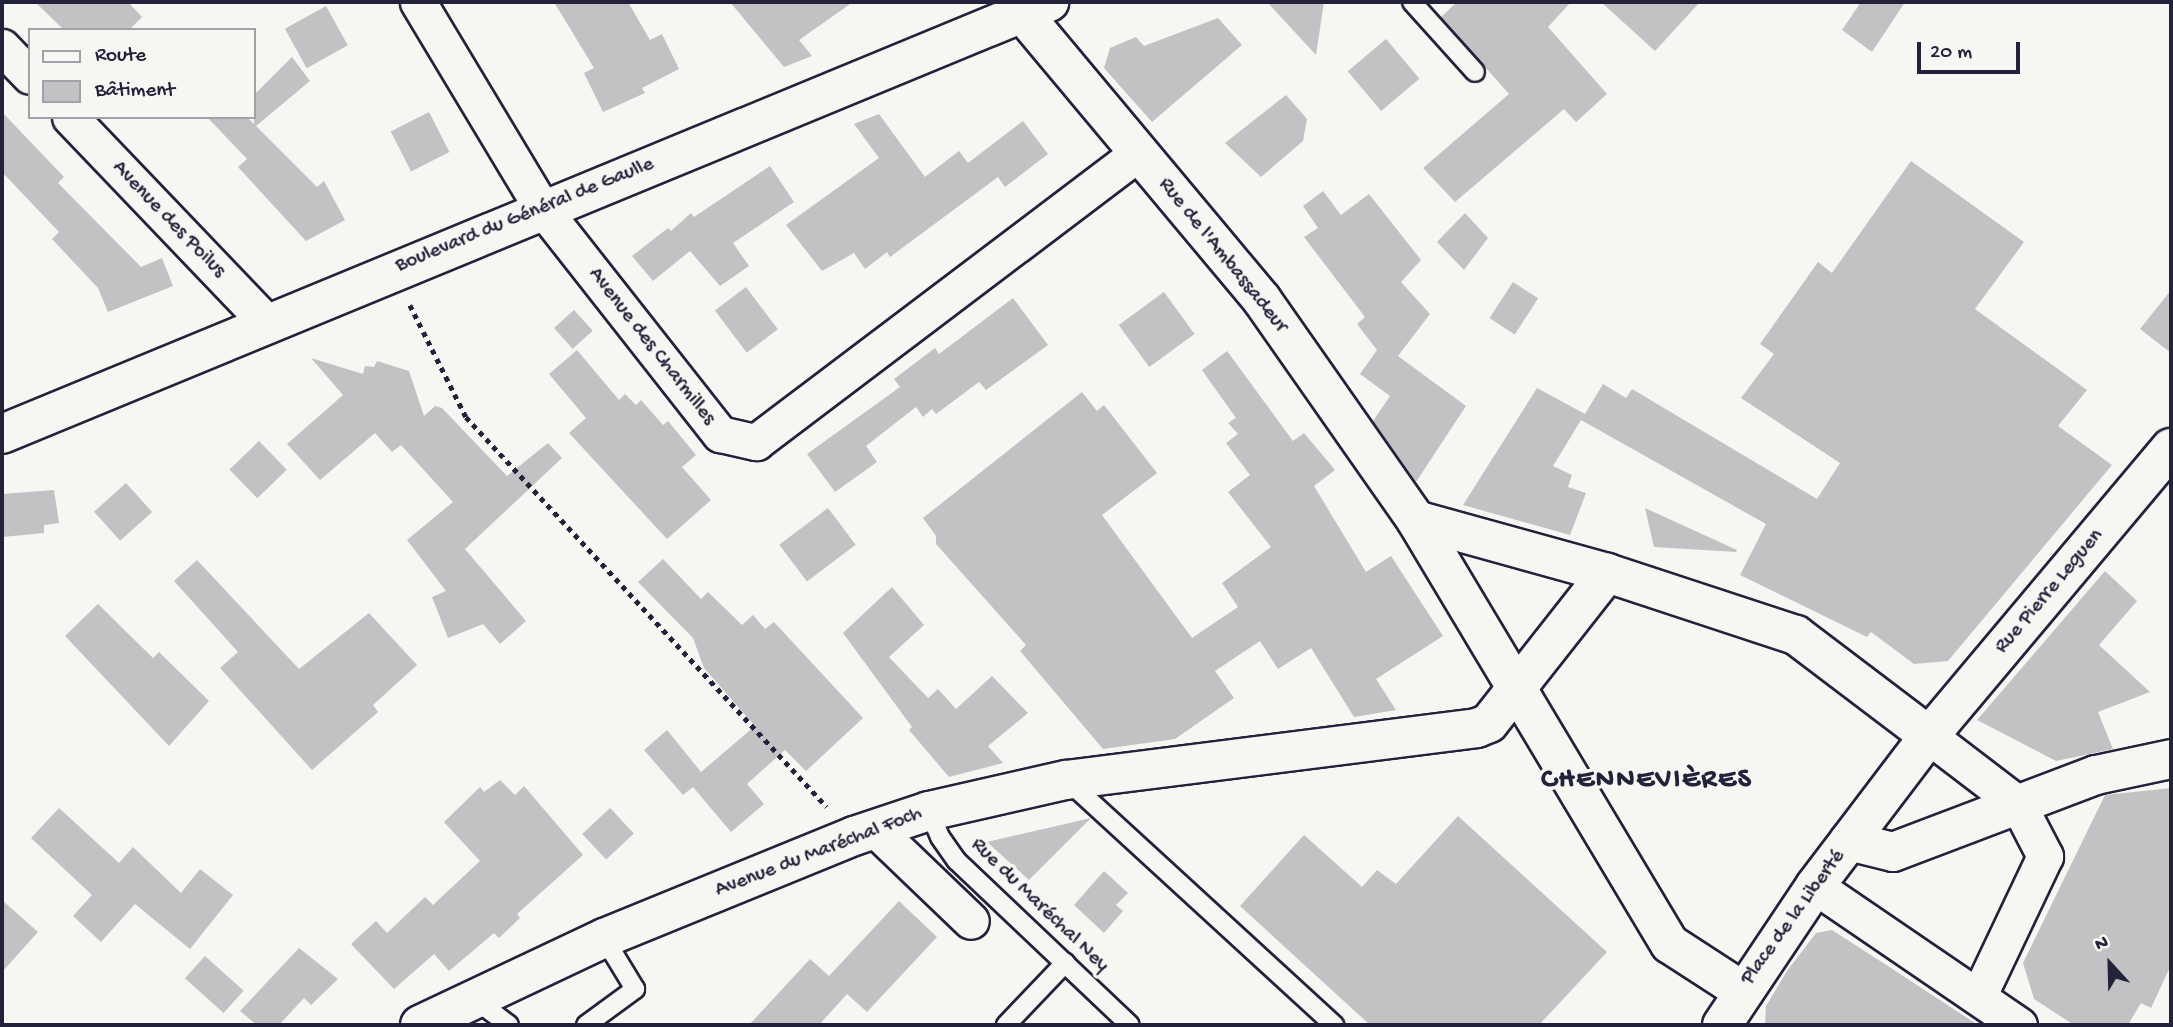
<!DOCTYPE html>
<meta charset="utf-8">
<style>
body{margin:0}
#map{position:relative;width:2173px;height:1027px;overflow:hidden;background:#f6f6f2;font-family:"Gochi Hand",sans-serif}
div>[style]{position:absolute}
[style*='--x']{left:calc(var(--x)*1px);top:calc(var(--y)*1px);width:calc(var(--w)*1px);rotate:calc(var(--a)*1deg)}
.building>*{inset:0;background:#c2c2c4;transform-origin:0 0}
.path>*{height:4.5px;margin-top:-2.25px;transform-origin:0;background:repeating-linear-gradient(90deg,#22223b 0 5px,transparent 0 10px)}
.roads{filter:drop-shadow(2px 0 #22223b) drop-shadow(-2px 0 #22223b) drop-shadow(0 2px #22223b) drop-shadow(0 -2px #22223b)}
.lane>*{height:18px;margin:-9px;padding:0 9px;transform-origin:9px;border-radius:9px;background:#f6f6f2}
.street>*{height:35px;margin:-17.5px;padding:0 17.5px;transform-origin:17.5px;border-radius:17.5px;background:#f6f6f2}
.secondary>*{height:38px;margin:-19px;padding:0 19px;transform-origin:19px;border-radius:19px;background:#f6f6f2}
span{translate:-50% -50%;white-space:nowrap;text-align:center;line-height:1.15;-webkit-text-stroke:7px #f6f6f2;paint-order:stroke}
.street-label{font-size:21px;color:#22223b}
.district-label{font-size:28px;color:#22223b;font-weight:700;letter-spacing:2px}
.frame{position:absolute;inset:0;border:4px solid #22223b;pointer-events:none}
.legend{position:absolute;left:28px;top:28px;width:228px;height:91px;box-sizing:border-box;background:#f6f6f2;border:2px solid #a1a1a9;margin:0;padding:9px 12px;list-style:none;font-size:21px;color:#22223b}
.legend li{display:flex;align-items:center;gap:14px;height:35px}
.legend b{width:35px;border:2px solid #a1a1a9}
.north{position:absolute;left:2075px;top:929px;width:70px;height:70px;-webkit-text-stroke:5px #f6f6f2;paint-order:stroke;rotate:338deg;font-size:19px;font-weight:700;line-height:28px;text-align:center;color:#22223b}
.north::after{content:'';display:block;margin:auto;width:24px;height:32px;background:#22223b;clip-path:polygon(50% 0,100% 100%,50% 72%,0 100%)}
.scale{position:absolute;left:1917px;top:42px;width:103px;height:32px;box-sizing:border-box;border:4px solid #22223b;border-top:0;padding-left:9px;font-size:21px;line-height:24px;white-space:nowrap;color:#22223b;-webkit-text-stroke:5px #f6f6f2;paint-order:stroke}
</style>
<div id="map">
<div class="building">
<i style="clip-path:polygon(35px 2px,128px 2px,142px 17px,129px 30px,64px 30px)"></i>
<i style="clip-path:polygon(554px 2px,628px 2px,650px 40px,662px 34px,679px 69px,642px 88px,645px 93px,603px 112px,584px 73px,594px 68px)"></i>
<i style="clip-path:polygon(730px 2px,853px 2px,799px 40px,812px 56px,784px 67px)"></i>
<i style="clip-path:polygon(1267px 2px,1324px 2px,1316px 55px)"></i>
<i style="clip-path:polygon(1457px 2px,1571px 2px,1548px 27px,1607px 94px,1576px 122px,1564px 109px,1455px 202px,1423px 168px,1509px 94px,1441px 17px)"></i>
<i style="clip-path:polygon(1601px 2px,1700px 2px,1655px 51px)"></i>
<i style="clip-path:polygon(1861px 2px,1905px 2px,1872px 52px,1842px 30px)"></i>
<i style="left:326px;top:6px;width:45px;height:47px;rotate:61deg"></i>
<i style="clip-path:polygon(1218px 18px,1242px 45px,1152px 122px,1104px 68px,1110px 48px,1136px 37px,1144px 46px)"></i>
<i style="left:1386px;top:39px;width:52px;height:50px;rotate:50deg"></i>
<i style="clip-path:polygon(292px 57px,310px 81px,256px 126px,317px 187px,324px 181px,345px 220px,306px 241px,238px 167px,247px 159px,207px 117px,247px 117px,254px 124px,254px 95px)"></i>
<i style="clip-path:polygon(1286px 95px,1307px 119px,1303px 141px,1261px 177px,1225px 143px)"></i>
<i style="clip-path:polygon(2px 112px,64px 177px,58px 183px,141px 267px,162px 258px,173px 286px,108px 312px,98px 288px,52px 239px,59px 232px,2px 172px)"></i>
<i style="left:429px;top:112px;width:45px;height:43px;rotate:63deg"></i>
<i style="clip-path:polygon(879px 114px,925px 177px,959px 151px,968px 163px,1023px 121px,1048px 154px,1005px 187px,998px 177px,890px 257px,887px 252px,865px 269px,854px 253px,822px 271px,786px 225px,879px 158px,854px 124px)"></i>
<i style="clip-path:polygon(1911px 161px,2024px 242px,1975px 309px,2087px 390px,2058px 426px,2112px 465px,1948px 661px,1914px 664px,1871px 632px,1867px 637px,1740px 575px,1766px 524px,1581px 420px,1553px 466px,1572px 475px,1568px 487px,1586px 493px,1570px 535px,1463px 505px,1537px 388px,1585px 414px,1603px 384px,1626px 398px,1632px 389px,1817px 499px,1840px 463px,1741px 398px,1774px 354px,1760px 344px,1818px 262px,1832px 273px)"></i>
<i style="clip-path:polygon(770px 166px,794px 202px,733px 243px,749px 266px,720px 286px,690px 251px,653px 281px,632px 256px,668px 228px,671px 231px,691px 213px,694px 217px)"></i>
<i style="clip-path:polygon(1323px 191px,1341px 215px,1369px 194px,1421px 260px,1401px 282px,1430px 314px,1398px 356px,1466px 406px,1416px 482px,1373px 421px,1390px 396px,1360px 374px,1377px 350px,1357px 324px,1365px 317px,1304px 237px,1318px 228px,1303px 206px)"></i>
<i style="clip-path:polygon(1465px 213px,1488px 238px,1464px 270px,1437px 242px)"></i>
<i style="left:1513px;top:282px;width:30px;height:43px;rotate:33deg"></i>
<i style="left:746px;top:287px;width:53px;height:39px;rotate:53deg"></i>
<i style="clip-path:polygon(2171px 290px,2171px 353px,2140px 329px)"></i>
<i style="left:1164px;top:292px;width:52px;height:56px;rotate:54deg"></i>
<i style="clip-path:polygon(1013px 298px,1048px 345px,986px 390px,979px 382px,936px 414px,932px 409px,923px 417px,916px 407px,866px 446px,877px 462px,835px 492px,807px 454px,900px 387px,894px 379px,935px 348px,939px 354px)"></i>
<i style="left:574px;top:310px;width:28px;height:27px;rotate:48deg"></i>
<i style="clip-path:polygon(577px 350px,619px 400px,625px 394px,636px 405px,641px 400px,663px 425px,668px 421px,696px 455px,682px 467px,711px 500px,667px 539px,569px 433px,586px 418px,549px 374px)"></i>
<i style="clip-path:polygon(1227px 351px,1293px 441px,1304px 433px,1335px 470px,1314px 486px,1366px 572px,1391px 556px,1443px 636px,1376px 679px,1396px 710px,1354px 717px,1311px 648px,1278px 669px,1260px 641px,1215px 671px,1234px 698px,1175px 739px,1103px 749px,1020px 651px,1026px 645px,936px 544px,936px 536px,923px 518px,1082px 392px,1097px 411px,1104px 405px,1157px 473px,1102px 515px,1192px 638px,1238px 607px,1222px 583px,1271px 547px,1228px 492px,1250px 475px,1226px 443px,1238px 434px,1228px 423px,1236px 418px,1202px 370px)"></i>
<i style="clip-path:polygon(311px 358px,363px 374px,365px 366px,374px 367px,377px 361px,409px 371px,424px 416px,435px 406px,442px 408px,507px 476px,548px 443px,562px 458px,465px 549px,526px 621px,500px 644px,483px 624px,448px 638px,432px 597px,446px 591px,407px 540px,453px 502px,401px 445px,392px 452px,375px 433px,320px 480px,287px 444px,343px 395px)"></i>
<i style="left:259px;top:441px;width:40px;height:41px;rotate:46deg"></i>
<i style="left:126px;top:483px;width:39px;height:43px;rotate:48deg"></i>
<i style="clip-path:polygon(54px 490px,59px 523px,44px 525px,44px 533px,2px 537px,2px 494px)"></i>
<i style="left:828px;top:508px;width:46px;height:61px;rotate:53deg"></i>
<i style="clip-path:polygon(1645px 508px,1737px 550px,1736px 552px,1654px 547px)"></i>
<i style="clip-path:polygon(663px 559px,701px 599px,708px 592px,742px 625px,753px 615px,765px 629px,774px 622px,863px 718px,806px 771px,785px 750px,747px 784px,764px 804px,731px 832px,693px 787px,683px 795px,644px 750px,667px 730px,701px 772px,755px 726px,704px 668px,693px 638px,638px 582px)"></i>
<i style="clip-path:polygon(197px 560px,299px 669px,369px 613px,417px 665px,373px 705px,378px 712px,312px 770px,220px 668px,238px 652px,174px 581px)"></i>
<i style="clip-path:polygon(2105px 571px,2137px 601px,2099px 645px,2150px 692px,2098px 712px,2113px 749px,2056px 761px,1977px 720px)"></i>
<i style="clip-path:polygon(892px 587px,924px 625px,889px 657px,928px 698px,938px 689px,956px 709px,992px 676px,1028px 713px,988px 746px,1003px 763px,949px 777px,909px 730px,912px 727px,843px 633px)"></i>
<i style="clip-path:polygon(98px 604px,153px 658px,159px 652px,209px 701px,169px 746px,65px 636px)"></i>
<i style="clip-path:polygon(500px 780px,515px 795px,524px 786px,583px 855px,517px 914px,520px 918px,499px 938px,494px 933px,449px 971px,434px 954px,394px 989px,351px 944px,376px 921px,387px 933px,425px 897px,433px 905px,480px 861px,444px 822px,480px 787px,484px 792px)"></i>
<i style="clip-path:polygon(2171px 788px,2171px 965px,2151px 1008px,2141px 1003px,2128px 1025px,2074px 1025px,2034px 999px,2023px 963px,2105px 795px)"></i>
<i style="clip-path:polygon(59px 808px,119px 863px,133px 847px,181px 893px,200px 869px,233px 895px,190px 949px,135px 904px,101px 942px,73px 916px,92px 895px,31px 838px)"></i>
<i style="left:610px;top:808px;width:35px;height:38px;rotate:47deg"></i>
<i style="clip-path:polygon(1458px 816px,1607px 952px,1539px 1025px,1370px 1025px,1240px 906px,1304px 835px,1362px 887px,1377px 870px,1396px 884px)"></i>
<i style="clip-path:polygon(1091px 818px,1029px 880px,987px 842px)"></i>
<i style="clip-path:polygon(1104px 871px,1128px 893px,1116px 905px,1123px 911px,1104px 933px,1074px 905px)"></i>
<i style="clip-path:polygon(2px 900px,38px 932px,2px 972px)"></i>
<i style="clip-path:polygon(899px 901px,937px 937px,867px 1012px,847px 994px,819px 1025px,749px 1025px,810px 959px,829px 976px)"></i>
<i style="clip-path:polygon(1832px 930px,1891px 968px,1978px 1025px,1765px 1025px,1766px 1006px,1787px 971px,1816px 933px)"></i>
<i style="clip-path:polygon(299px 948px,338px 979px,311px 1005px,304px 998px,279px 1025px,257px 1025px,240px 1011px)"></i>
<i style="left:205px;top:956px;width:52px;height:30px;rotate:42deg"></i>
</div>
<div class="path">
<i style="--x:410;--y:305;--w:125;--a:63.4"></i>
<i style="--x:466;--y:417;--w:531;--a:47.21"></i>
</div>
<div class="roads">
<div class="lane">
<i style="--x:1412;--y:2;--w:94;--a:48"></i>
<i style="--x:1069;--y:782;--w:360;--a:42.5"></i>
<i style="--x:929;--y:811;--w:28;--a:67"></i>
<i style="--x:940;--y:837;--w:29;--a:55"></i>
<i style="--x:957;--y:861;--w:238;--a:43.5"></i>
<i style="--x:473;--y:998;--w:45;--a:36.9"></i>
<i style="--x:586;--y:1025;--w:61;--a:-36.3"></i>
<i style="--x:635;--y:989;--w:60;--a:-121.3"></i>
<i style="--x:1006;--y:1025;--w:86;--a:-46.4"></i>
</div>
<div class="street">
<i style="--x:418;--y:2;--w:240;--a:59"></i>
<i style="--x:542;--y:208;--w:288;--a:51.8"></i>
<i style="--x:720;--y:434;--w:37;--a:13"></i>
<i style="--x:756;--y:442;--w:479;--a:-37.1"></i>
<i style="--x:2;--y:47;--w:40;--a:46"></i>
<i style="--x:70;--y:117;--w:285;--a:46.3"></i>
<i style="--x:1929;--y:736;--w:112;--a:37.4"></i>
<i style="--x:2018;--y:804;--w:59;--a:62.6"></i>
<i style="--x:2045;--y:856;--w:156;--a:115.4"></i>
<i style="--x:874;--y:828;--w:134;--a:43.8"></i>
<i style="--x:1815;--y:886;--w:247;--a:34.3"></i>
</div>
<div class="secondary">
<i style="--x:1013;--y:2;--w:388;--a:50.1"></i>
<i style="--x:1262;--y:300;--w:269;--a:55"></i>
<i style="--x:1416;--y:520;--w:494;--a:59.1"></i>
<i style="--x:1670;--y:944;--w:88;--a:33"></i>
<i style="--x:2;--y:434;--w:1133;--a:-22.42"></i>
<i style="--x:1416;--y:520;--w:198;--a:15.5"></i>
<i style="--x:1607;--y:573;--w:199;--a:18.2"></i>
<i style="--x:1796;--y:635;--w:167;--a:37.2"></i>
<i style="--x:1849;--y:841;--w:45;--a:14"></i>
<i style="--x:1893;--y:852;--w:217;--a:-20.8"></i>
<i style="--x:2096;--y:775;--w:77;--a:-12"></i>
<i style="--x:420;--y:1025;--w:204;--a:-25.3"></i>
<i style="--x:604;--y:938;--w:270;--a:-22.2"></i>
<i style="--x:854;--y:836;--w:79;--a:-18.4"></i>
<i style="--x:929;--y:811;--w:140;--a:-12.8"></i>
<i style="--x:1066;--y:780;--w:414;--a:-7.2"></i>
<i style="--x:1477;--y:728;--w:13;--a:-23"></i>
<i style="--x:1489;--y:723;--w:191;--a:-51.8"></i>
<i style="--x:1722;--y:1025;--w:167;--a:-56.2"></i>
<i style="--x:1815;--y:886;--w:188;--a:-52.8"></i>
<i style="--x:1929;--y:736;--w:376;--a:-50"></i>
</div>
</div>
<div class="street-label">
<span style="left:525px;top:216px;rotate:-22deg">Boulevard du Général de Gaulle</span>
<span style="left:168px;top:220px;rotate:46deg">Avenue des Poilus</span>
<span style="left:1222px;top:256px;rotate:51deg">Rue de l'Ambassadeur</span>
<span style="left:651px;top:347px;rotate:52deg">Avenue des Charmilles</span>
<span style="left:2050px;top:592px;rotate:-50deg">Rue Pierre Leguen</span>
<span style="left:819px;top:853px;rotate:-21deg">Avenue du Maréchal Foch</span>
<span style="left:1039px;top:906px;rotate:44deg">Rue du Maréchal Ney</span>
<span style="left:1794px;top:918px;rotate:-54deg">Place de la Liberté</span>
</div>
<div class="district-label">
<span style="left:1647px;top:781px">CHENNEVIÈRES</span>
</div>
<div class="frame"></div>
<ul class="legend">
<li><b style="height:9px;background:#f6f6f2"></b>Route</li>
<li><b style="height:19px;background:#c2c2c4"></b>Bâtiment</li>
</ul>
<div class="north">N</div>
<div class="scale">20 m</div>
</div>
